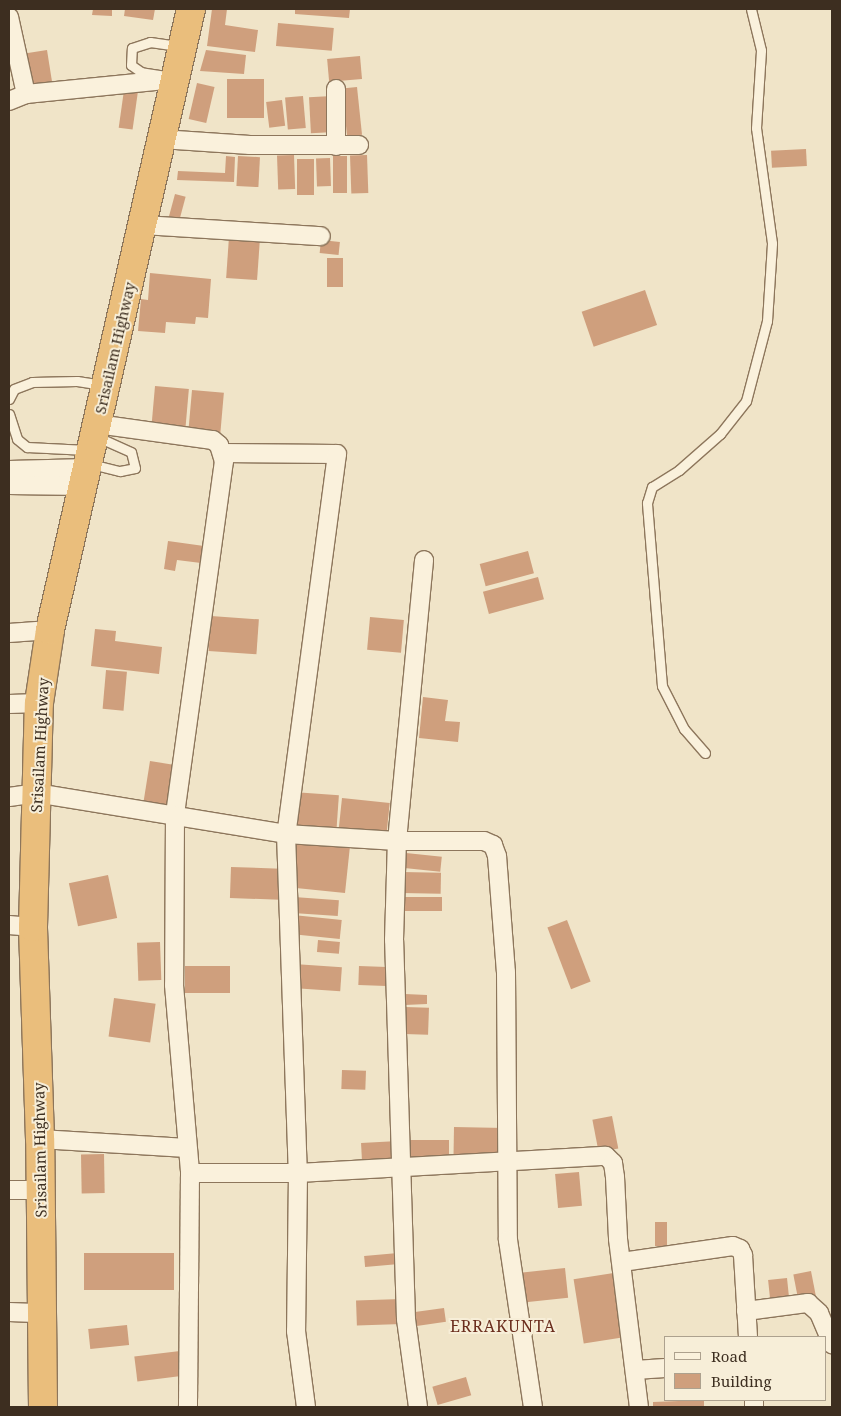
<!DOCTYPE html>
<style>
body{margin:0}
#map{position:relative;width:841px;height:1416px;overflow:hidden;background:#f0e4c8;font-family:"Noto Serif",serif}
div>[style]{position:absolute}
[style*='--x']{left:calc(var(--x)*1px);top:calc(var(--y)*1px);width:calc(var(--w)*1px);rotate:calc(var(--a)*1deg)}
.building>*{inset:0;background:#cf9f7d;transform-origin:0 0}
.roads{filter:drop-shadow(1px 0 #8d765c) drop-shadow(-1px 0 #8d765c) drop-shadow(0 1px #8d765c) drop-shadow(0 -1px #8d765c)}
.service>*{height:9px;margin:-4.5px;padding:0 4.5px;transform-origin:4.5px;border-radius:4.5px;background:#faf1dc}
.minor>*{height:18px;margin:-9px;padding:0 9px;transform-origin:9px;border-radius:9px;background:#faf1dc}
.trunk>*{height:28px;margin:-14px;padding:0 14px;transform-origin:14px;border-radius:14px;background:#eabe7c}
span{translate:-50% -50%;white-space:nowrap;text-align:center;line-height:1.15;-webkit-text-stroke:4px #f7eed8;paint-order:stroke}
.street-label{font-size:15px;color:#3d2e20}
.neighbourhood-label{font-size:16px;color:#6b2e1e;letter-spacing:1px}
.frame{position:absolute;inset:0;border:10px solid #3d2e20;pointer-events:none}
.legend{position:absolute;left:664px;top:1336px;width:162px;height:65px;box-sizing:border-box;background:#f7eed8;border:1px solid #ada18e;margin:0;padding:6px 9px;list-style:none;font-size:15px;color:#3d2e20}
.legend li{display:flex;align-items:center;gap:10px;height:25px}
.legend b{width:25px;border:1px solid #ada18e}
</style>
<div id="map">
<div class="building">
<i style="clip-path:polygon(93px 9px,112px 9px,112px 16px,92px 15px)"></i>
<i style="clip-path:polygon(125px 9px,155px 9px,153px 20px,124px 16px)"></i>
<i style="clip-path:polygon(212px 9px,227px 9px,225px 25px,258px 30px,255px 52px,207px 46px)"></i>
<i style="clip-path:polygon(295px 9px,350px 9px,349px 18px,295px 14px)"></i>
<i style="left:278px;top:23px;width:56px;height:23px;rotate:5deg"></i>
<i style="left:47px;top:50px;width:36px;height:21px;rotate:81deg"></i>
<i style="clip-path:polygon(206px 50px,246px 55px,244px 74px,200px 71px)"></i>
<i style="left:360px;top:56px;width:23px;height:33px;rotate:85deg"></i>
<i style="left:264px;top:79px;width:39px;height:37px;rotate:90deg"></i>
<i style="left:197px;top:83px;width:18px;height:37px;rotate:13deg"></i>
<i style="left:357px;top:87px;width:48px;height:15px;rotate:84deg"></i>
<i style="left:124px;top:90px;width:14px;height:38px;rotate:8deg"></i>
<i style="left:303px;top:96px;width:32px;height:18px;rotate:85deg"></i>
<i style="left:332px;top:96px;width:36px;height:23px;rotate:87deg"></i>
<i style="left:282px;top:100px;width:26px;height:16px;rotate:83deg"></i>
<i style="left:806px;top:149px;width:17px;height:35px;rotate:87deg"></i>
<i style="left:294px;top:155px;width:34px;height:17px;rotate:88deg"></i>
<i style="left:367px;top:155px;width:38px;height:17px;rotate:88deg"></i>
<i style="clip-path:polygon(226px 156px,235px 157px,234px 182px,177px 180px,178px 171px,225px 173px)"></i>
<i style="left:238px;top:156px;width:22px;height:30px;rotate:3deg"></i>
<i style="left:347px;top:156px;width:37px;height:14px;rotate:90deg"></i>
<i style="left:330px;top:158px;width:28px;height:14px;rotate:88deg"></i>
<i style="left:297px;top:159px;width:17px;height:36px"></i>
<i style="left:175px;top:194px;width:11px;height:26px;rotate:15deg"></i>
<i style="left:229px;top:237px;width:31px;height:41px;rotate:4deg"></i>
<i style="left:321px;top:240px;width:19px;height:13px;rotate:6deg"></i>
<i style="left:327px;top:258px;width:16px;height:29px"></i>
<i style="clip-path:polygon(150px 273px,211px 279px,208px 318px,196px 317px,195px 324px,166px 322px,165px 333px,138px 331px,141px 299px,148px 300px)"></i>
<i style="left:645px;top:290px;width:37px;height:67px;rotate:71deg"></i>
<i style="left:155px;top:386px;width:34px;height:45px;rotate:5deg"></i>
<i style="left:192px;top:390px;width:32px;height:45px;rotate:5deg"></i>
<i style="clip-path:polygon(168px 541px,204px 546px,201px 563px,177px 560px,175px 571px,164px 569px)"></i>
<i style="left:528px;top:551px;width:23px;height:50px;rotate:75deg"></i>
<i style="left:538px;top:577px;width:23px;height:57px;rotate:75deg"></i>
<i style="left:211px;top:616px;width:48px;height:35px;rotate:4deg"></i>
<i style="left:370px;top:617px;width:34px;height:33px;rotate:5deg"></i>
<i style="clip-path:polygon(95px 629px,116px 631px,115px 641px,162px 647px,159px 674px,91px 666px)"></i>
<i style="left:106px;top:670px;width:21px;height:39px;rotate:5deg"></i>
<i style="clip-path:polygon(423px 697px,448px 700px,445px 721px,460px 722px,458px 742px,419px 738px)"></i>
<i style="left:150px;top:761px;width:25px;height:46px;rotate:9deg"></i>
<i style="left:293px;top:792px;width:46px;height:36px;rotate:4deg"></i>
<i style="left:342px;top:798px;width:48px;height:32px;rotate:6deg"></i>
<i style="clip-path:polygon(293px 840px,350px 846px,345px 893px,296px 888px)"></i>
<i style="left:406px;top:853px;width:36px;height:15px;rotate:6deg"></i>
<i style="left:231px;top:867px;width:50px;height:31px;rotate:2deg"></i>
<i style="left:402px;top:872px;width:39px;height:21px;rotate:1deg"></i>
<i style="left:108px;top:875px;width:44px;height:40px;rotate:78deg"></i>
<i style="left:294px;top:897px;width:45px;height:16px;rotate:4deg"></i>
<i style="left:442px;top:897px;width:14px;height:39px;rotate:90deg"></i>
<i style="left:293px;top:915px;width:49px;height:19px;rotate:6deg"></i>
<i style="left:567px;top:920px;width:66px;height:21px;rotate:69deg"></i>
<i style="left:318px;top:940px;width:22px;height:12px;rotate:5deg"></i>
<i style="left:160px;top:942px;width:38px;height:23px;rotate:88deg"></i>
<i style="left:294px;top:964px;width:48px;height:24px;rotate:4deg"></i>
<i style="left:230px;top:966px;width:27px;height:45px;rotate:90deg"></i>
<i style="left:359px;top:966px;width:28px;height:19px;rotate:2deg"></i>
<i style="clip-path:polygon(405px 994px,427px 995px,427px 1004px,405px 1005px)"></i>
<i style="left:114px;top:998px;width:42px;height:39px;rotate:8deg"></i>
<i style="left:405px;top:1007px;width:24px;height:27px;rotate:2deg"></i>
<i style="left:342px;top:1070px;width:24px;height:19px;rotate:2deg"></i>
<i style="left:612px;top:1116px;width:33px;height:20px;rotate:79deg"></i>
<i style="left:454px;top:1127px;width:51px;height:33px;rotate:1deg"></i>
<i style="left:449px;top:1140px;width:22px;height:39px;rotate:90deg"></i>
<i style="left:398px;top:1141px;width:22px;height:37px;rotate:87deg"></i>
<i style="left:104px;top:1154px;width:39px;height:23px;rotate:89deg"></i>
<i style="left:579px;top:1172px;width:34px;height:24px;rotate:85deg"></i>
<i style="left:655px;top:1222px;width:12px;height:24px"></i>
<i style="left:174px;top:1253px;width:37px;height:90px;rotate:90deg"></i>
<i style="left:398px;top:1253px;width:11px;height:34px;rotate:85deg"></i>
<i style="left:565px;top:1268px;width:30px;height:45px;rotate:84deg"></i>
<i style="left:811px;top:1271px;width:25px;height:18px;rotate:79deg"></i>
<i style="left:620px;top:1272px;width:65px;height:47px;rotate:81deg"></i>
<i style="left:787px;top:1278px;width:18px;height:19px;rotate:84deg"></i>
<i style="left:401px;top:1299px;width:25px;height:45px;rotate:88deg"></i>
<i style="left:444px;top:1308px;width:14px;height:33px;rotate:82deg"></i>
<i style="left:127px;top:1325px;width:20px;height:39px;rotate:84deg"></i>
<i style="left:180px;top:1351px;width:25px;height:46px;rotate:83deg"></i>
<i style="left:466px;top:1377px;width:19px;height:35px;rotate:74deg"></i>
<i style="clip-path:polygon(704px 1400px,704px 1407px,653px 1407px,653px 1402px)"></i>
</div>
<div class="roads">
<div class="service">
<i style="--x:159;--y:75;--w:18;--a:-171"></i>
<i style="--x:141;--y:72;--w:12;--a:-145"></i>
<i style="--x:131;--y:65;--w:17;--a:-87"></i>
<i style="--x:132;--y:48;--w:19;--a:-18"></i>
<i style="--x:150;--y:42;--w:30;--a:8"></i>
<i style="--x:9;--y:399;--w:11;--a:-63"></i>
<i style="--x:14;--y:389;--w:19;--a:-21"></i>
<i style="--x:32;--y:382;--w:45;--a:-1.3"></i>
<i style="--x:77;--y:381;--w:26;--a:9"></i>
<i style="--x:9;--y:414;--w:26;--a:72"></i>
<i style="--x:17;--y:439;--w:13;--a:39"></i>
<i style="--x:27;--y:447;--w:60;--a:2.9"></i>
<i style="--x:91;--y:464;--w:30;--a:14"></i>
<i style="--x:120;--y:471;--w:15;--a:-11"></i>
<i style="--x:135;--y:468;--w:16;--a:-104"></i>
<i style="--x:131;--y:452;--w:37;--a:-156"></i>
<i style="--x:705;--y:753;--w:32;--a:-131"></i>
<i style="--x:684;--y:729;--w:48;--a:-117.1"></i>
<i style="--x:662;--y:686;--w:184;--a:-94.7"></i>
<i style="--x:647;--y:503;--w:17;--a:-73"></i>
<i style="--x:652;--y:487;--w:32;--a:-32"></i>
<i style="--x:679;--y:470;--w:55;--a:-41.3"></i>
<i style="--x:720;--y:434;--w:42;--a:-51.8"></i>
<i style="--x:746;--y:401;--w:83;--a:-75.3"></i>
<i style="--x:767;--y:321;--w:78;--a:-86.3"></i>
<i style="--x:772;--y:243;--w:116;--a:-97.9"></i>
<i style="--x:756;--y:128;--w:78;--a:-86.3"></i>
<i style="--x:761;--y:50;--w:42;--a:-103.7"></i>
</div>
<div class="minor">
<i style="--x:9;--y:17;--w:79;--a:77.6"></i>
<i style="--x:336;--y:89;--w:57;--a:90"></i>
<i style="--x:9;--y:101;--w:18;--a:-22"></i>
<i style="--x:26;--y:94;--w:152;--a:-5.7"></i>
<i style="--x:161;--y:139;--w:89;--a:3.9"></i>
<i style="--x:250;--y:145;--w:109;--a:0"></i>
<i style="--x:144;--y:225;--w:177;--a:3.6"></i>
<i style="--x:97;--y:424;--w:117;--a:7.9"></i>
<i style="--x:213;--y:440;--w:8;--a:40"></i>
<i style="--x:219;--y:445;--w:17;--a:73"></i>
<i style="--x:224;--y:461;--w:356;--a:97.9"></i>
<i style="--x:175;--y:814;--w:171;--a:90.3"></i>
<i style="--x:174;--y:985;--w:189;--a:85.1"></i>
<i style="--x:190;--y:1173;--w:234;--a:90.5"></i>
<i style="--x:222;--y:453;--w:115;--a:0.5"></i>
<i style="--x:337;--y:454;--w:383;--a:97.6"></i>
<i style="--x:286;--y:834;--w:339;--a:88"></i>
<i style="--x:298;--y:1173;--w:158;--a:90.7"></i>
<i style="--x:296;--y:1331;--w:77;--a:82.5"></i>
<i style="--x:9;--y:470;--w:79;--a:-1.5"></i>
<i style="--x:9;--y:485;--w:75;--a:0.8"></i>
<i style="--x:9;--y:633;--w:41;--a:-4.2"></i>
<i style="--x:9;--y:704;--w:30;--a:-2"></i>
<i style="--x:9;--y:797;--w:27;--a:-8"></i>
<i style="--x:36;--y:793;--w:253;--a:9.3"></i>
<i style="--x:286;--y:834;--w:111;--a:3.6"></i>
<i style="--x:397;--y:841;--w:87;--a:0"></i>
<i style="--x:484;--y:841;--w:10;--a:24"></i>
<i style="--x:493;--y:845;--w:12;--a:70"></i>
<i style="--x:497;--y:856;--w:116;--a:85.6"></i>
<i style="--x:506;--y:972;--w:268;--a:89.6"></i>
<i style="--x:508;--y:1240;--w:169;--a:81.5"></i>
<i style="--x:9;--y:925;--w:24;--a:5"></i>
<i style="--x:40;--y:1139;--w:147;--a:3.5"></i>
<i style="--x:190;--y:1173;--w:108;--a:0"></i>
<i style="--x:298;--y:1173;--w:308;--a:-3.2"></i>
<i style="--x:606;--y:1156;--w:10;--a:45"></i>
<i style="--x:613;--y:1163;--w:14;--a:82"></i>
<i style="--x:615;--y:1177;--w:62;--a:87.2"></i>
<i style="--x:618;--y:1239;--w:169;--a:82.9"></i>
<i style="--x:9;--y:1190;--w:32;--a:0"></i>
<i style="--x:622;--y:1262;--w:112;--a:-8.2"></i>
<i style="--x:733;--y:1246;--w:8;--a:23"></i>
<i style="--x:740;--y:1249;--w:7;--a:63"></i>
<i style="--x:743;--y:1255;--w:82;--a:86.5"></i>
<i style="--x:746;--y:1311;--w:63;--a:-7.4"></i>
<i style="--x:808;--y:1303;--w:15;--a:42"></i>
<i style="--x:819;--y:1313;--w:34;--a:67"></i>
<i style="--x:9;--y:1312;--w:33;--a:2"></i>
<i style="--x:635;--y:1370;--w:30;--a:-4"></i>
<i style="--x:754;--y:1400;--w:7;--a:90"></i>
<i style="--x:418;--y:1407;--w:89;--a:-97.8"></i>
<i style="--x:406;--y:1319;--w:379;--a:-91.8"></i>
<i style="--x:394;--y:940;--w:99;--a:-88.3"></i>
<i style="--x:397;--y:841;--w:282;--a:-84.5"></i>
</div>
<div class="trunk">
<i style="--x:43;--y:1407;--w:268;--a:-90.6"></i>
<i style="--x:40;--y:1139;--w:212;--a:-91.9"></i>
<i style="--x:33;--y:927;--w:224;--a:-88.5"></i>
<i style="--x:39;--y:703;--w:74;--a:-81.4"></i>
<i style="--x:50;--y:630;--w:637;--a:-77.21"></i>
</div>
</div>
<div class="street-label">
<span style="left:115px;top:348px;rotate:-77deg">Srisailam Highway</span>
<span style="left:40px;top:745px;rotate:-87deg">Srisailam Highway</span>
<span style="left:40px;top:1150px;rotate:-91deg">Srisailam Highway</span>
</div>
<div class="neighbourhood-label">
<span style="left:503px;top:1326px">ERRAKUNTA</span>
</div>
<div class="frame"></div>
<ul class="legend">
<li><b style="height:6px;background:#faf1dc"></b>Road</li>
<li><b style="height:14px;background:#cf9f7d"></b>Building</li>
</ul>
</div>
